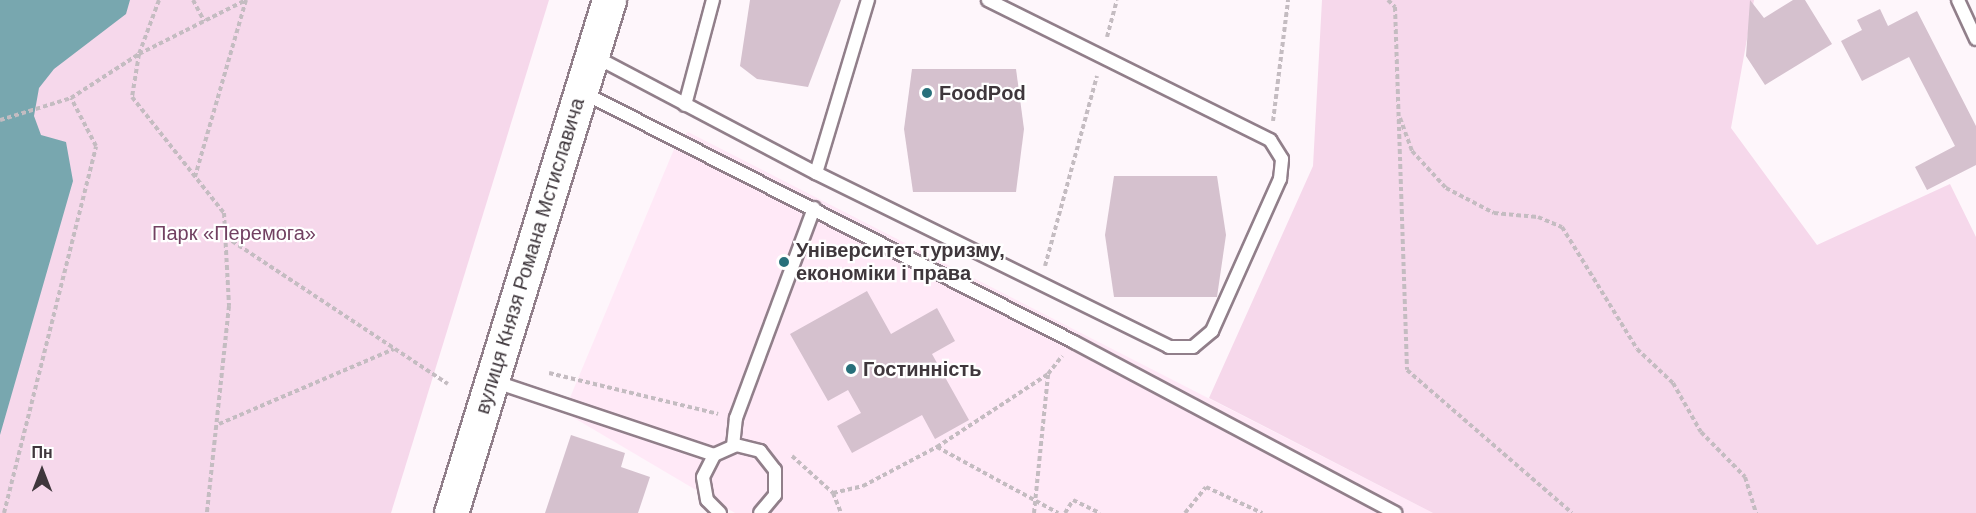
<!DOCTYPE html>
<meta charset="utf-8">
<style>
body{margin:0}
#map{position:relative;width:1976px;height:513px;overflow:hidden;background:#fef6fb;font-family:Arial,sans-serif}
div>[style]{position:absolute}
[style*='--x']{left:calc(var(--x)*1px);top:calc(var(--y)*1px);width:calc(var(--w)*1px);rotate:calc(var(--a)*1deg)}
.built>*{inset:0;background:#ffe9f7}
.green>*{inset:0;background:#f6d8eb}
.water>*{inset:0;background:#78a7af}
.building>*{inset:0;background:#d5c1ce}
.path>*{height:4px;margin-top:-2px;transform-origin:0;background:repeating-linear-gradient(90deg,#c4bcc1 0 4.5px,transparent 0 7.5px)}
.roads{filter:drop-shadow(2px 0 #917f8a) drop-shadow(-2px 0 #917f8a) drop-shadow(0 2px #917f8a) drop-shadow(0 -2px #917f8a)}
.lane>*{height:12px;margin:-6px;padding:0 6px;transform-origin:6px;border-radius:6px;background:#fff}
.secondary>*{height:33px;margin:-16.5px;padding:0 16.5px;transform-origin:16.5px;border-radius:16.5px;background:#fff}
.dots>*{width:16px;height:16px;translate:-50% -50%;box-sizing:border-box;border:3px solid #fff;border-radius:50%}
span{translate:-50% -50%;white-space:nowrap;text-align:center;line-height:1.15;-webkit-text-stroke:4.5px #fff;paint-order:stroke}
.poi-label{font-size:20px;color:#3f373c;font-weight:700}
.left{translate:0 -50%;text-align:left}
.park-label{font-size:20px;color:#724162}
.street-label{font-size:20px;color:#3f373c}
.north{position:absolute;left:12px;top:441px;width:60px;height:60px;-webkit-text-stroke:4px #fff;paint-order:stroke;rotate:0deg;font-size:16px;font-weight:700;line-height:24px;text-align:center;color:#3f373c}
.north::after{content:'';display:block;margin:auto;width:21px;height:27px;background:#3f373c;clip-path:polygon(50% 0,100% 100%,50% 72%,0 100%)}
</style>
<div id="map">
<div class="built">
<i style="clip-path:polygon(688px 132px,1433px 513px,735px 513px,564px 412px,677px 142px)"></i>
</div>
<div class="green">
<i style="clip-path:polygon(0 0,549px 0,391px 513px,0 513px)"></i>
<i style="clip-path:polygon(1322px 0,1754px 0,1731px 128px,1817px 245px,1950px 184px,1976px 237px,1976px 513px,1433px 513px,1209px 398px,1313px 166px)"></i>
</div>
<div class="water">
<i style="clip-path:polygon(0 0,130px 0,126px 14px,54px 69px,39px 88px,34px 116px,41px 135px,66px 142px,73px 181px,0 435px)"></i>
</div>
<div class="building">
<i style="clip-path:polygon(750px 0,841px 0,808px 87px,757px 79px,740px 66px)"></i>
<i style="clip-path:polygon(1750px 0,1764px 18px,1793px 0,1805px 0,1832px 44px,1765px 85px,1746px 56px)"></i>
<i style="clip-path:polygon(1880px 9px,1888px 26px,1917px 11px,1976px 126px,1976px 165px,1927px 190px,1915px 167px,1955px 146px,1909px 57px,1862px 81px,1841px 41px,1862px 30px,1857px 20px)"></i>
<i style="clip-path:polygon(912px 69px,1016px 69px,1024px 129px,1016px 192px,913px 192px,904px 129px)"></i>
<i style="clip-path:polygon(1114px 176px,1217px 176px,1226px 235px,1217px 297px,1114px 297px,1105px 235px)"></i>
<i style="clip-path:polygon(867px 291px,891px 334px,937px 308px,955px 341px,932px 354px,969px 420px,935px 439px,922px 415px,852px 453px,837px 426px,861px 413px,848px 390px,828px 401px,790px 334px)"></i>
<i style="clip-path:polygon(571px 435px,625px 453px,621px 467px,650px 477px,638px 513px,545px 513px)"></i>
</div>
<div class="path">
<i style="--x:159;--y:0;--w:58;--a:110.3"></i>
<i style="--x:139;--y:54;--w:44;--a:99.2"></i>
<i style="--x:132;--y:97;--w:148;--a:51.6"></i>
<i style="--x:224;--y:213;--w:93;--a:86.9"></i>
<i style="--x:229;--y:306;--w:208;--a:96.1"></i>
<i style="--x:193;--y:0;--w:24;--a:62"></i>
<i style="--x:1388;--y:0;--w:10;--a:45"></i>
<i style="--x:1395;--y:7;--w:363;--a:88.1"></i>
<i style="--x:1407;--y:370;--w:218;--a:40.9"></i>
<i style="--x:1107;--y:37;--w:38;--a:-75"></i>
<i style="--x:1400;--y:118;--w:35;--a:70"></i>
<i style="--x:1412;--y:151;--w:50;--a:47.4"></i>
<i style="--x:1446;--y:188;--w:54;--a:27.5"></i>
<i style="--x:1494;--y:213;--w:44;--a:5.2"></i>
<i style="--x:1538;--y:217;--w:26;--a:23"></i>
<i style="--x:1562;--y:227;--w:143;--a:58.4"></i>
<i style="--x:1637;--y:349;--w:50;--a:43.4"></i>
<i style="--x:1673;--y:383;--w:56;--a:60.3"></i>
<i style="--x:1701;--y:432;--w:63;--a:45.6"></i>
<i style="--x:1745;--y:477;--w:38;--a:73"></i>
<i style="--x:0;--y:120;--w:74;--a:-17.2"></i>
<i style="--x:71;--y:98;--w:81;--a:-32.9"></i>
<i style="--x:139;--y:54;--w:120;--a:-26.8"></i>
<i style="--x:246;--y:0;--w:184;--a:106.1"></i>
<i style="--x:1273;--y:121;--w:122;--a:-82.9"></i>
<i style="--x:226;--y:237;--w:266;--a:33.5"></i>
<i style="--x:1045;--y:266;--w:197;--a:-74.7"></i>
<i style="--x:549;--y:373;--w:174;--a:13.6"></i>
<i style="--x:219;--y:424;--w:190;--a:-23.2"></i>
<i style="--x:937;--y:447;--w:138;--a:28.6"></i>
<i style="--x:792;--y:456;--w:55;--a:42.1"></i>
<i style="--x:833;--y:493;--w:31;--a:-13"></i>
<i style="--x:863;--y:486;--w:84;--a:-27.8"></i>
<i style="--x:937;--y:447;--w:133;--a:-33.3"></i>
<i style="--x:1048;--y:374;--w:23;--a:-52"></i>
<i style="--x:833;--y:493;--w:22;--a:68"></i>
<i style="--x:4;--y:513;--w:378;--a:-75.9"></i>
<i style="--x:96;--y:146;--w:54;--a:-117.5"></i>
<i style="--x:1034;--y:513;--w:139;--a:-84.2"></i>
<i style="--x:1065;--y:513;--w:15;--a:-58"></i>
<i style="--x:1073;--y:500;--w:30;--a:26"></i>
<i style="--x:1185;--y:513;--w:33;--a:-51"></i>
<i style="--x:1206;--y:487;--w:62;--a:24.9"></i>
</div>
<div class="roads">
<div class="lane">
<i style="--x:1958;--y:0;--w:43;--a:65.2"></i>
<i style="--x:594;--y:56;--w:251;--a:27.8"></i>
<i style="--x:816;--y:173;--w:394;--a:26.2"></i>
<i style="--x:1169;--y:347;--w:24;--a:0"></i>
<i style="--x:1193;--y:347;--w:25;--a:-40"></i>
<i style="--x:1212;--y:331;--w:167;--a:-65.9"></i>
<i style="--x:1280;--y:179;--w:20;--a:-84"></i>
<i style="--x:1282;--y:159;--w:22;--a:-122"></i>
<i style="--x:1270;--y:140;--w:315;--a:-153.6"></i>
<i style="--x:582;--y:92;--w:552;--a:26.94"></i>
<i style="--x:1074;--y:342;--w:364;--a:28"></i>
<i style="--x:685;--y:105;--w:109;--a:-75.1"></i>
<i style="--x:816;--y:173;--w:181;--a:-73.3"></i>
<i style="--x:493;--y:381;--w:233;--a:18.5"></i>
<i style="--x:733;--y:446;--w:28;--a:-84"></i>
<i style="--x:736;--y:418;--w:224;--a:-69.6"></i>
<i style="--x:720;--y:513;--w:18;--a:-135"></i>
<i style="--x:707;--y:500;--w:23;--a:-100"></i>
<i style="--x:703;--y:477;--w:25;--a:-63"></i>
<i style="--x:714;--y:455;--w:24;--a:-24"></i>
<i style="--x:736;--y:445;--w:25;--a:14"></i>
<i style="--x:760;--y:451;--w:24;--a:52"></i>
<i style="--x:775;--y:470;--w:25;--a:90"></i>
<i style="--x:775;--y:495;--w:23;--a:130"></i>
</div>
<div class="secondary">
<i style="--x:451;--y:513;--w:537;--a:-72.88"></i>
</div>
</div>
<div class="dots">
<i style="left:927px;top:93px;background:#28707b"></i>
<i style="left:784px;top:262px;background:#28707b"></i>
<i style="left:851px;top:369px;background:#28707b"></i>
</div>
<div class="poi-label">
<span class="left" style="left:939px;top:93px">FoodPod</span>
<span class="left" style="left:796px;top:262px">Університет туризму,<br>економіки і права</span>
<span class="left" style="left:863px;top:369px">Гостинність</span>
</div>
<div class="park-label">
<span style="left:234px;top:233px">Парк «Перемога»</span>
</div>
<div class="street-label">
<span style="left:530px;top:256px;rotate:-73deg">вулиця Князя Романа Мстиславича</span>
</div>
<div class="north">Пн</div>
</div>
